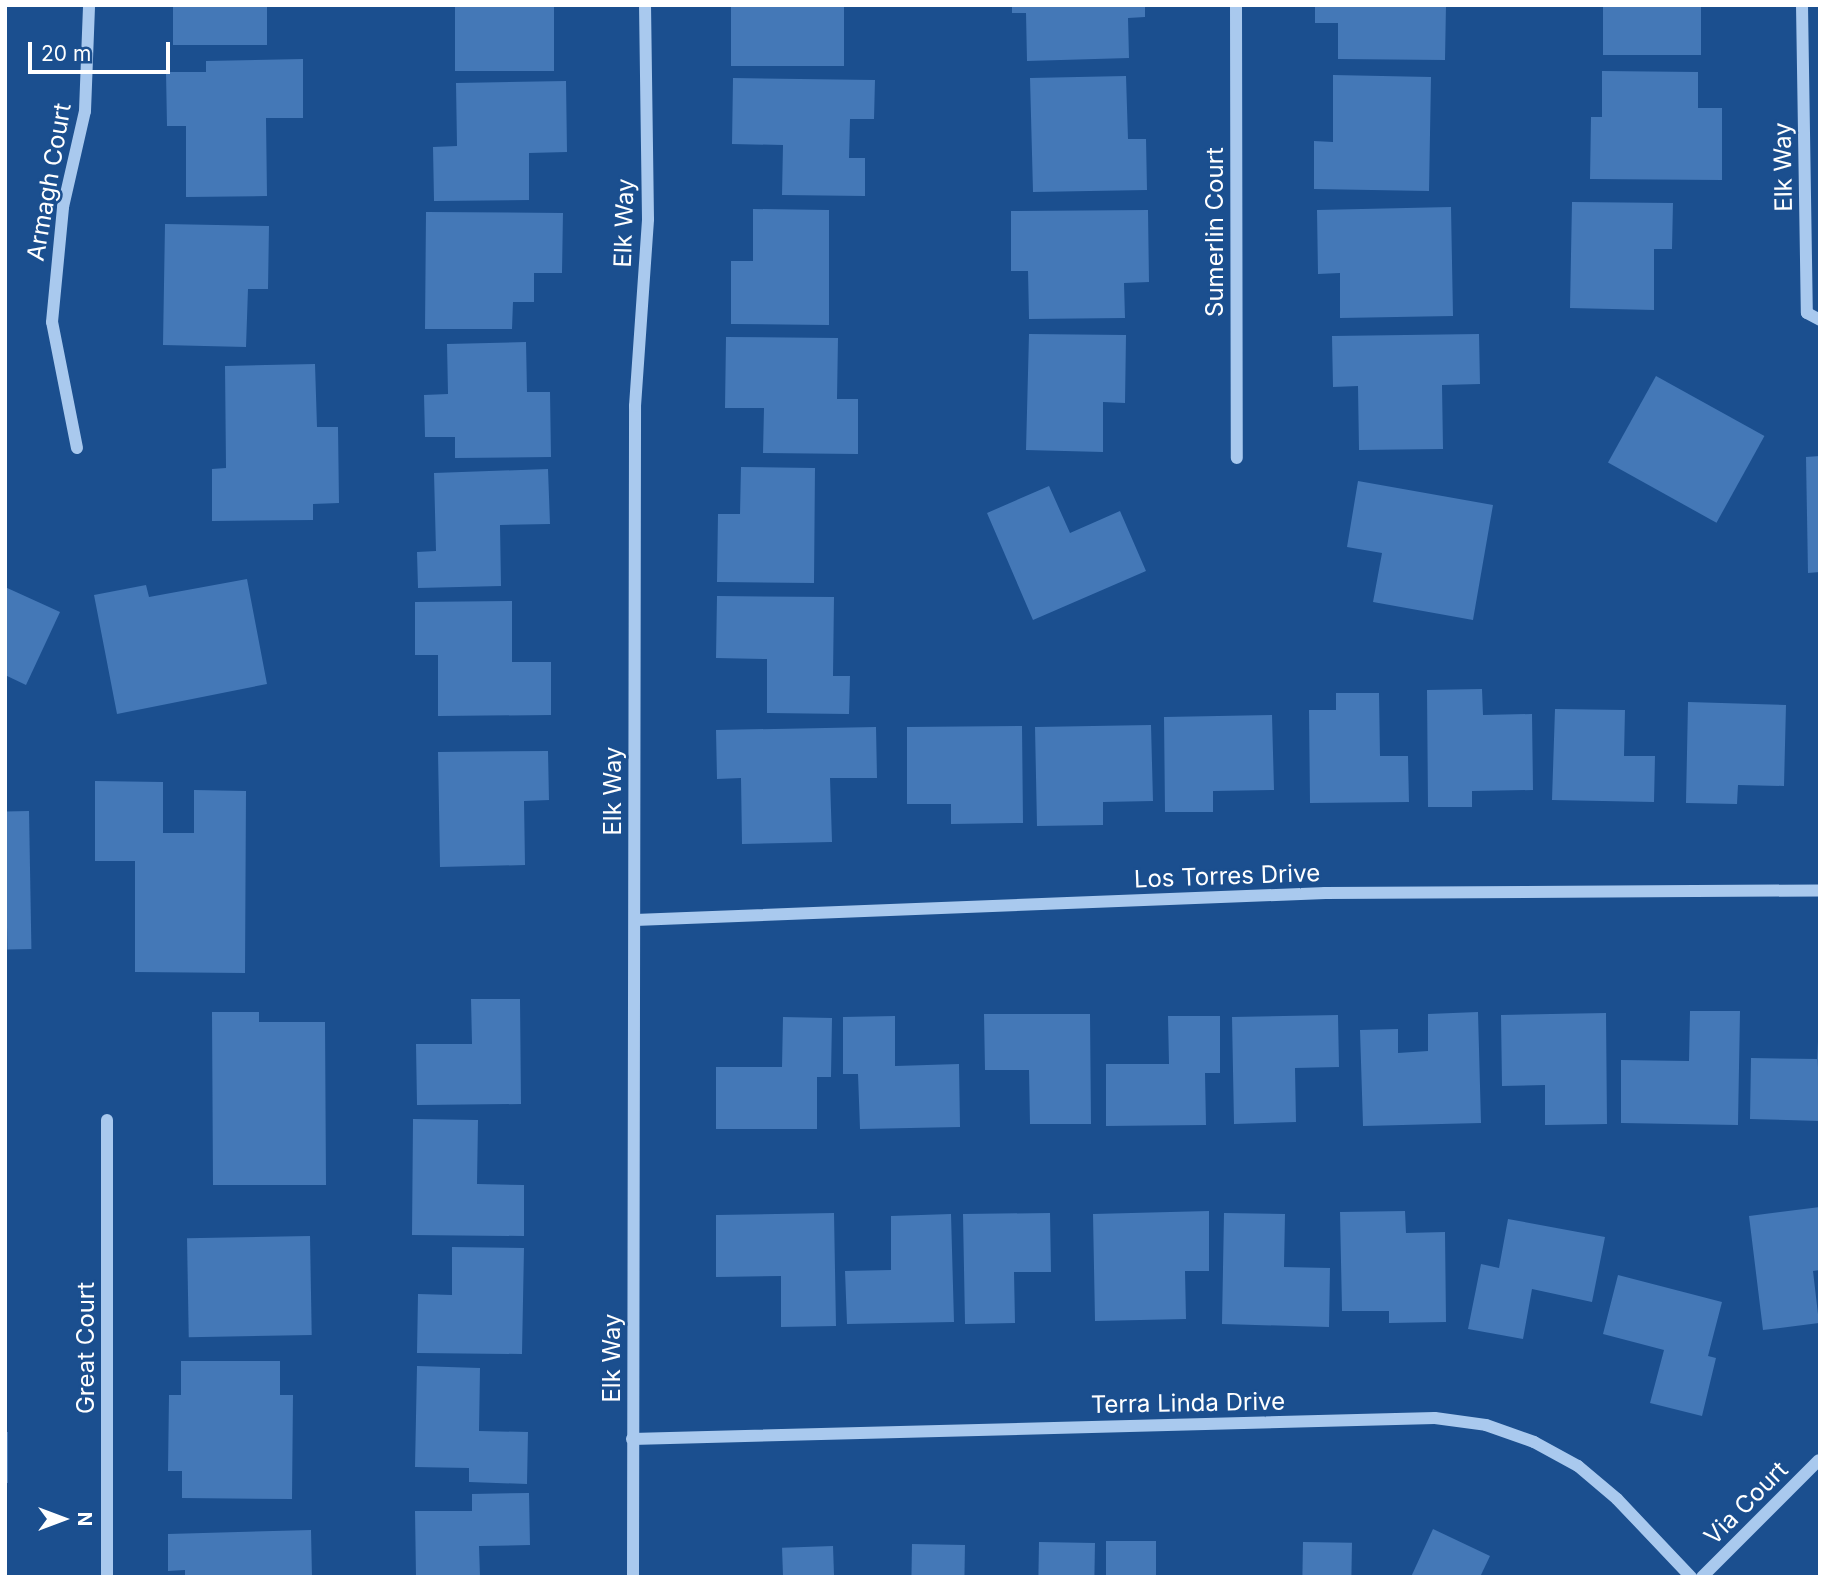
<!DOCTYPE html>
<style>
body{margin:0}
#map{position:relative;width:1825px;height:1582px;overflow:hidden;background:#1b4f8f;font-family:Inter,sans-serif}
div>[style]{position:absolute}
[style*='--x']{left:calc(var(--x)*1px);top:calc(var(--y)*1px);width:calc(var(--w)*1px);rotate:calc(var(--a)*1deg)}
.building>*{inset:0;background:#4478b7;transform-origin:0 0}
.minor>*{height:12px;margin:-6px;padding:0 6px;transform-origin:6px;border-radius:6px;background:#a9c9ee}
span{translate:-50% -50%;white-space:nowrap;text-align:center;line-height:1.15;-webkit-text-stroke:5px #1b4f8f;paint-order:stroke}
.street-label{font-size:24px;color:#fff}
.frame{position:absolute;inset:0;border:7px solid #fff;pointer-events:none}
.north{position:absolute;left:28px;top:1484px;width:70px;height:70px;-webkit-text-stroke:5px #1b4f8f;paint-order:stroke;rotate:90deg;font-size:19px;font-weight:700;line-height:28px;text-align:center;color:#fff}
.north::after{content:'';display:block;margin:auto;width:24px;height:32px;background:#fff;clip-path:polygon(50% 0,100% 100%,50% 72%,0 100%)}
.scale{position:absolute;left:28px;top:42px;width:142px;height:32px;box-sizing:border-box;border:4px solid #fff;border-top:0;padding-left:9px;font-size:21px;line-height:24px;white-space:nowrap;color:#fff;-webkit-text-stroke:5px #1b4f8f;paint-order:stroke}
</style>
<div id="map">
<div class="building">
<i style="left:173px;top:5px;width:94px;height:40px"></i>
<i style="left:455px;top:5px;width:99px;height:66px"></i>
<i style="left:731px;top:5px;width:113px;height:61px"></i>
<i style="clip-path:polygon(1012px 5px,1145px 5px,1145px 17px,1128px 18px,1129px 58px,1027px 61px,1026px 13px,1012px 13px)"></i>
<i style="clip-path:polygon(1315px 5px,1446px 5px,1445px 60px,1338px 59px,1338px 23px,1315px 23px)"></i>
<i style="left:1603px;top:5px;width:98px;height:50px"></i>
<i style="clip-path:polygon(303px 59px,303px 118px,266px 118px,267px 196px,186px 197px,186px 126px,167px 126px,166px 72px,206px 72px,206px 61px)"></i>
<i style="clip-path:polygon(1602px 71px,1698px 72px,1698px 108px,1722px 108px,1722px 180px,1590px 179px,1591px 117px,1602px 117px)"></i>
<i style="clip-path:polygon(1333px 75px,1431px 77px,1429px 191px,1314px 189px,1314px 141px,1333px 142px)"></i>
<i style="clip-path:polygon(1126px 76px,1128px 139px,1146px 139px,1147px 190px,1033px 192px,1030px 78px)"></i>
<i style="clip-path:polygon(733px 78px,875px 80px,874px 119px,850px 119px,849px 158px,865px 158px,865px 196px,782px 195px,783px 145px,732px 144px)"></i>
<i style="clip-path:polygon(566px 81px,567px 152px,529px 153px,529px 200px,434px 201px,433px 147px,457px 146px,456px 83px)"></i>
<i style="clip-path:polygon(1572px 202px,1673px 203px,1672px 249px,1654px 249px,1654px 310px,1570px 308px)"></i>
<i style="clip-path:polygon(1451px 207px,1453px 316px,1340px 318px,1340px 273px,1318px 274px,1317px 210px)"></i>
<i style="clip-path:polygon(753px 209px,829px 210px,829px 325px,731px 324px,731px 261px,753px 261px)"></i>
<i style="clip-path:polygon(1148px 210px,1149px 282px,1124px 283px,1125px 318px,1029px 319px,1028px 271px,1011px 271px,1011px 211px)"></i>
<i style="clip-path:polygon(426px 212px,563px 213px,562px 273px,534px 273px,534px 302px,513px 302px,512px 329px,425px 329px)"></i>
<i style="clip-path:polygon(165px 224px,269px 226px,268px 289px,248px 289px,246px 347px,163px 345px)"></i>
<i style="clip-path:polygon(1029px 334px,1126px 335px,1125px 403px,1103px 402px,1103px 452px,1026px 450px)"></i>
<i style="clip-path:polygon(1479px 334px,1480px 384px,1442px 385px,1443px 449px,1359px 450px,1358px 386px,1333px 387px,1332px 336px)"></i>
<i style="clip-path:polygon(726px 337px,838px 338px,837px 399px,858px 399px,858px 454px,763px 453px,764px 408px,725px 408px)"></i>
<i style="clip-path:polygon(526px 342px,527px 392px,550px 392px,551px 457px,455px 458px,455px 437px,425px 437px,424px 395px,448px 394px,447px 344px)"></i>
<i style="clip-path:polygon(315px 364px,317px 427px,338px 427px,339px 503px,313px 504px,313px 520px,212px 521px,212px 469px,226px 468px,225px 366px)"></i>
<i style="left:1656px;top:376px;width:124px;height:99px;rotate:29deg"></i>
<i style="clip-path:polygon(1820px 456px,1820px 572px,1808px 573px,1806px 457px)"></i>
<i style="clip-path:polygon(741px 467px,815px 468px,814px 583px,717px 582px,718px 514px,740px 514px)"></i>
<i style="clip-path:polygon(548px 469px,550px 524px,500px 525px,501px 586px,418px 588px,417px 552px,436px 551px,434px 473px)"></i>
<i style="clip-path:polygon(1358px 481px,1493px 505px,1473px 620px,1373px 602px,1382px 553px,1347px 547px)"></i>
<i style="clip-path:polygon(1049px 486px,1070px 533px,1120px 511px,1146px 571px,1033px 620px,987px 513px)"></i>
<i style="clip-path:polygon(247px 579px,267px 684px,117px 714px,94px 595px,146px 585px,149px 597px)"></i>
<i style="clip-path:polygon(5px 587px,60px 612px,26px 685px,5px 675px)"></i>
<i style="clip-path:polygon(717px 596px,834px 597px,833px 676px,850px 676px,849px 714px,767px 713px,767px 659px,716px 658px)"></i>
<i style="clip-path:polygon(512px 601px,512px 662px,551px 662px,551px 715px,438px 716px,438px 655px,415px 655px,415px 602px)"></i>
<i style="clip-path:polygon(1482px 689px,1483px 715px,1532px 714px,1533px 790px,1472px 791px,1472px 807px,1428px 807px,1427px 690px)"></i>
<i style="clip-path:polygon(1336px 693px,1379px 693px,1380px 756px,1408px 756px,1409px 802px,1310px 803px,1309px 710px,1336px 710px)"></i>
<i style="clip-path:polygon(1688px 702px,1786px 705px,1784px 786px,1738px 785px,1737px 804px,1686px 803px)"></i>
<i style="clip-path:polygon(1555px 709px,1625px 710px,1624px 756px,1655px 756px,1654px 802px,1552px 800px)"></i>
<i style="clip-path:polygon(1272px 715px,1274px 790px,1213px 791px,1213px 812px,1165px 812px,1164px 717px)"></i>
<i style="clip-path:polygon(1151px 725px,1153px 801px,1103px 802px,1103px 825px,1037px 826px,1035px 727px)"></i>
<i style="clip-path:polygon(1022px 726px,1023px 823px,951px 824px,951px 804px,907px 804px,907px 727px)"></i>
<i style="clip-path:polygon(876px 727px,877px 778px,830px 778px,832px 842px,742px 844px,741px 778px,717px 779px,716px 730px)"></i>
<i style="clip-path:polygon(548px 751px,549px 800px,524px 801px,525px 865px,440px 867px,438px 752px)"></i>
<i style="clip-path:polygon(95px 781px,163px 782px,163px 833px,194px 833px,194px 790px,246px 791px,245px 973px,135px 972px,135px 861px,95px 861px)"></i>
<i style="left:29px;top:811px;width:138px;height:24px;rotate:89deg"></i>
<i style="clip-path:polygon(471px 999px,520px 999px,521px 1104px,417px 1105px,416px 1044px,472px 1044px)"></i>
<i style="clip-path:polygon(1690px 1011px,1740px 1011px,1738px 1125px,1621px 1123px,1621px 1060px,1689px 1061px)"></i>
<i style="clip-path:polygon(212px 1012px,259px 1012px,259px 1022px,325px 1022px,326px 1185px,213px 1185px)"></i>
<i style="clip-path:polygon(1478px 1012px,1481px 1123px,1363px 1126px,1360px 1030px,1398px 1029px,1398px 1053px,1428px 1051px,1428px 1014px)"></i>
<i style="clip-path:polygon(1606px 1013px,1607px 1124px,1545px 1125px,1545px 1085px,1502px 1086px,1501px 1015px)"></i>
<i style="clip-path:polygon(984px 1014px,1090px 1014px,1091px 1124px,1030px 1124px,1029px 1070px,985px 1070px)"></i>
<i style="clip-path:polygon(1338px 1015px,1339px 1067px,1295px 1068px,1296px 1122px,1234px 1124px,1232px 1017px)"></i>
<i style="clip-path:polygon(895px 1016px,895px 1066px,959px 1064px,960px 1127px,860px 1129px,858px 1074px,843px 1074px,843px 1017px)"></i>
<i style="clip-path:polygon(1168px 1016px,1220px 1016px,1220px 1073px,1205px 1073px,1206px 1125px,1106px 1126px,1106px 1064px,1169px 1064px)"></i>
<i style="clip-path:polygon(783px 1017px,832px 1018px,831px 1077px,817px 1077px,817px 1129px,716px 1129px,716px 1067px,782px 1067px)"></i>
<i style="clip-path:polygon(1817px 1041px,1820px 1121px,1750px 1119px,1751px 1058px,1817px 1059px)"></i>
<i style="clip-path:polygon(413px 1119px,478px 1120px,477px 1184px,524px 1185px,524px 1236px,412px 1235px)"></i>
<i style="clip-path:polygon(1820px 1207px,1820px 1270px,1813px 1271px,1819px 1323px,1763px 1330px,1749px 1216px)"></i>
<i style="clip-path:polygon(1209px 1211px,1209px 1271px,1185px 1271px,1186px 1319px,1095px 1321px,1093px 1214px)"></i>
<i style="clip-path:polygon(1405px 1211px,1406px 1233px,1445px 1232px,1446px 1322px,1389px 1323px,1389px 1311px,1342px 1311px,1340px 1212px)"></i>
<i style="clip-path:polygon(834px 1213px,836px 1326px,781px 1327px,781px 1276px,716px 1277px,716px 1215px)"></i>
<i style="clip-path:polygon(1050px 1213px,1051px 1272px,1014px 1272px,1015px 1323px,965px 1324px,963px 1214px)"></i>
<i style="clip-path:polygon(1224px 1213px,1285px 1214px,1284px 1267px,1330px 1268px,1329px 1327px,1222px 1324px)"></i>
<i style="clip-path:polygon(951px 1214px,954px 1322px,847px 1324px,845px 1271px,891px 1270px,891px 1216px)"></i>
<i style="clip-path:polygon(1508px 1219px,1605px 1237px,1592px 1302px,1532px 1289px,1523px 1339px,1468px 1329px,1481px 1264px,1499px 1268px)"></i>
<i style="left:310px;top:1236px;width:99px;height:123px;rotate:89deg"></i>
<i style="clip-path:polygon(452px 1247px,524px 1248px,522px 1354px,417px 1353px,418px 1294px,452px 1295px)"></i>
<i style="clip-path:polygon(1618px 1275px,1722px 1302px,1708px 1356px,1716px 1358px,1702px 1416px,1650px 1403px,1664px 1350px,1603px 1334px)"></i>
<i style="clip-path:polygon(181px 1361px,280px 1361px,280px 1395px,293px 1395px,292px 1499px,182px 1498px,182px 1471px,168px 1471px,169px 1395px,181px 1395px)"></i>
<i style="clip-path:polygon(417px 1366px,480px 1368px,479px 1431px,528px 1432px,527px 1484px,469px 1482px,469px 1468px,415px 1467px)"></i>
<i style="left:5px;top:1432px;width:3px;height:51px"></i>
<i style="clip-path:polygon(529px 1493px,530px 1545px,479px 1546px,480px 1577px,416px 1577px,415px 1511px,472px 1511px,472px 1494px)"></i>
<i style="clip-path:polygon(1433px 1529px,1490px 1556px,1480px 1577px,1411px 1577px)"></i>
<i style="clip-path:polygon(311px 1530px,312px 1577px,185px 1577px,185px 1570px,168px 1571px,168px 1534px)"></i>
<i style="left:1106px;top:1541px;width:50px;height:36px"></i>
<i style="left:1039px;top:1542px;width:56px;height:35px;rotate:1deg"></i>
<i style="left:1303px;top:1542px;width:49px;height:35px;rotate:1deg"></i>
<i style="left:912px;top:1544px;width:53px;height:33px;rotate:1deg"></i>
<i style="left:833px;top:1546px;width:31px;height:51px;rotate:88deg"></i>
</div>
<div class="minor">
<i style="--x:1236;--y:5;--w:453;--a:89.9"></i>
<i style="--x:1802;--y:5;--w:308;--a:89.1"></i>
<i style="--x:1807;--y:313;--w:15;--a:28"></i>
<i style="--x:77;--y:448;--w:128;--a:-101.2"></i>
<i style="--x:52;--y:322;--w:116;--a:-84.5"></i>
<i style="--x:63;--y:207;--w:98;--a:-77.1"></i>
<i style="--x:85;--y:111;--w:106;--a:-87.8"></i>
<i style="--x:635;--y:920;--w:691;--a:-2.24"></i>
<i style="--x:1325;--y:893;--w:495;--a:-0.3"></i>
<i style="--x:632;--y:1439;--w:803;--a:-1.5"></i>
<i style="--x:1435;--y:1418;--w:51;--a:7.8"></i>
<i style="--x:1486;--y:1425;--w:51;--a:19.5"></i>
<i style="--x:1534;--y:1442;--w:50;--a:28.6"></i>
<i style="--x:1578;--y:1466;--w:51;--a:40.2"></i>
<i style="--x:1617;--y:1499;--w:108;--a:46.5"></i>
<i style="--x:107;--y:1577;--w:457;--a:-90"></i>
<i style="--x:633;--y:1577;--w:1171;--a:-89.9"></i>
<i style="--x:635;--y:406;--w:187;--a:-86"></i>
<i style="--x:648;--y:219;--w:214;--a:-90.8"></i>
<i style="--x:1702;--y:1577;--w:165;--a:-45"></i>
</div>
<div class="street-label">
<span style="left:1783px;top:167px;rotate:-91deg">Elk Way</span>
<span style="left:49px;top:182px;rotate:-80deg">Armagh Court</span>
<span style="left:624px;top:223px;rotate:-88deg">Elk Way</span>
<span style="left:1215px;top:232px;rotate:-90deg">Sumerlin Court</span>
<span style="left:613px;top:791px;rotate:-90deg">Elk Way</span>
<span style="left:1227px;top:876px;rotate:-2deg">Los Torres Drive</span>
<span style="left:86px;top:1348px;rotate:-90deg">Great Court</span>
<span style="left:612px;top:1358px;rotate:-90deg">Elk Way</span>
<span style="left:1188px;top:1403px;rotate:-1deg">Terra Linda Drive</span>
<span style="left:1746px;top:1503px;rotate:-45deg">Via Court</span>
</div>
<div class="frame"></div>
<div class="north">N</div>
<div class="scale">20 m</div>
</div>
